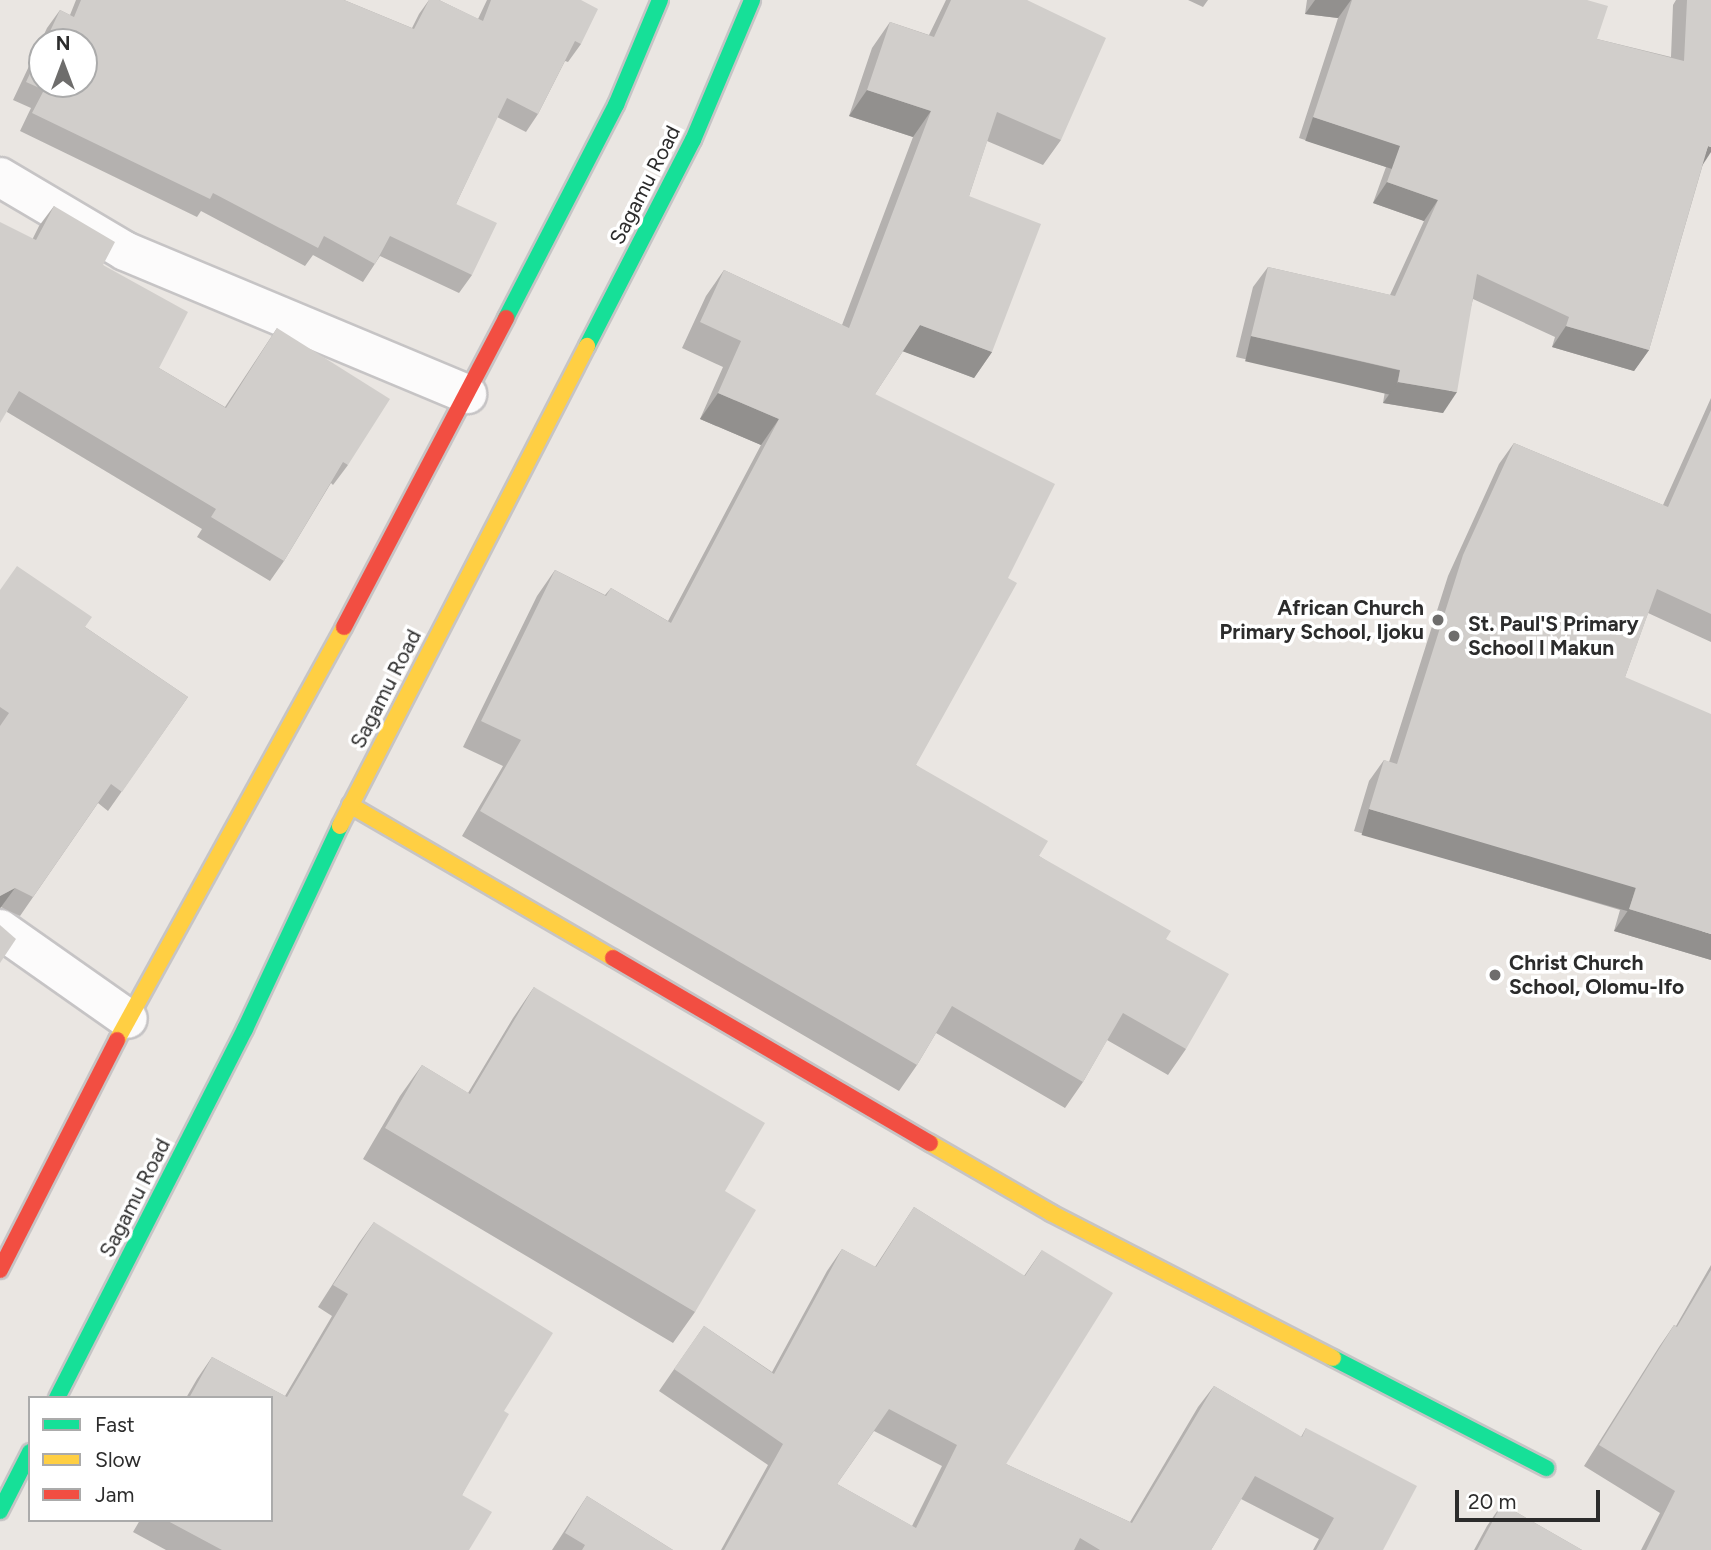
<!DOCTYPE html>
<style>
body{margin:0}
#map{position:relative;width:1711px;height:1550px;overflow:hidden;background:#eae6e2;font-family:Figtree,sans-serif}
div>[style]{position:absolute}
[style*='--x']{left:calc(var(--x)*1px);top:calc(var(--y)*1px);width:calc(var(--w)*1px);rotate:calc(var(--a)*1deg)}
.roads{filter:drop-shadow(2px 0 #c6c4c5) drop-shadow(-2px 0 #c6c4c5) drop-shadow(0 2px #c6c4c5) drop-shadow(0 -2px #c6c4c5)}
.street>*{height:38px;margin:-19px;padding:0 19px;transform-origin:19px;border-radius:19px;background:#fcfbfb}
.fast>*{height:16px;margin:-8px;padding:0 8px;transform-origin:8px;border-radius:8px;background:#16e098}
.slow>*{height:16px;margin:-8px;padding:0 8px;transform-origin:8px;border-radius:8px;background:#ffcf43}
.jam>*{height:16px;margin:-8px;padding:0 8px;transform-origin:8px;border-radius:8px;background:#f24e42}
.wall>*{inset:0;background:#b4b1af}
.shaded-wall>*{inset:0;background:#92908e;transform-origin:0 0}
.building>*{inset:0;background:#d1cecb}
.dots>*{width:19px;height:19px;translate:-50% -50%;box-sizing:border-box;border:4px solid #fff;border-radius:50%}
span{translate:-50% -50%;white-space:nowrap;text-align:center;line-height:1.15;-webkit-text-stroke:7px #fff;paint-order:stroke}
.street-label{font-size:21px;color:#2c2c2c}
.poi-label{font-size:21px;color:#2c2c2c;font-weight:700}
.right{translate:-100% -50%;text-align:right}
.left{translate:0 -50%;text-align:left}
.legend{position:absolute;left:28px;top:1396px;width:245px;height:126px;box-sizing:border-box;background:#fff;border:2px solid #ababab;margin:0;padding:9px 12px;list-style:none;font-size:21px;color:#2c2c2c}
.legend li{display:flex;align-items:center;gap:14px;height:35px}
.legend b{width:35px;border:2px solid #ababab}
.north{position:absolute;left:28px;top:28px;width:70px;height:70px;box-sizing:border-box;background:#fff;border:2px solid #ababab;border-radius:50%;rotate:0deg;font-size:19px;font-weight:700;line-height:28px;text-align:center;color:#2c2c2c}
.north::after{content:'';display:block;margin:auto;width:24px;height:32px;background:#6e6d6c;clip-path:polygon(50% 0,100% 100%,50% 72%,0 100%)}
.scale{position:absolute;left:1455px;top:1490px;width:145px;height:32px;box-sizing:border-box;border:4px solid #2c2c2c;border-top:0;padding-left:9px;font-size:21px;line-height:24px;white-space:nowrap;color:#2c2c2c;-webkit-text-stroke:5px #fff;paint-order:stroke}
</style>
<div id="map">
<div class="roads">
<div class="street">
<i style="--x:0;--y:177;--w:145;--a:30.6"></i>
<i style="--x:125;--y:251;--w:371;--a:22.7"></i>
<i style="--x:0;--y:929;--w:156;--a:35.1"></i>
</div>
<div class="fast">
<i style="--x:506;--y:318;--w:240;--a:-62.7"></i>
<i style="--x:616;--y:105;--w:114;--a:-67.3"></i>
<i style="--x:587;--y:346;--w:232;--a:-62.8"></i>
<i style="--x:693;--y:140;--w:152;--a:-67.1"></i>
<i style="--x:1333;--y:1358;--w:240;--a:27.3"></i>
<i style="--x:57;--y:1398;--w:414;--a:-63"></i>
<i style="--x:245;--y:1029;--w:224;--a:-64.9"></i>
<i style="--x:0;--y:1511;--w:66;--a:-63"></i>
</div>
<div class="slow">
<i style="--x:350;--y:805;--w:304;--a:30.2"></i>
<i style="--x:340;--y:826;--w:540;--a:-62.77"></i>
<i style="--x:117;--y:1040;--w:471;--a:-61.2"></i>
<i style="--x:930;--y:1143;--w:140;--a:30"></i>
<i style="--x:1051;--y:1213;--w:317;--a:27.2"></i>
</div>
<div class="jam">
<i style="--x:344;--y:627;--w:349;--a:-62.3"></i>
<i style="--x:613;--y:958;--w:367;--a:30.3"></i>
<i style="--x:0;--y:1270;--w:258;--a:-63"></i>
</div>
</div>
<div class="wall">
<i style="clip-path:polygon(evenodd,76px 0,344px 0,412px 28px,419px 14px,429px 0,439px 0,478px 19px,487px 0,581px 0,581px 44px,568px 62px,565px 61px,538px 114px,526px 132px,497px 117px,456px 204px,472px 275px,459px 293px,380px 256px,363px 282px,313px 255px,305px 266px,201px 211px,197px 217px,20px 131px,31px 108px,13px 100px,47px 28px,60px 10px,70px 15px,76px 0,42px 42px,84px 42px,42px 84px,42px 42px)"></i>
<i style="clip-path:polygon(946px 0,1027px 0,1061px 140px,1043px 165px,987px 141px,969px 196px,992px 352px,974px 378px,903px 351px,875px 394px,916px 765px,1039px 856px,1166px 939px,1186px 1049px,1168px 1075px,1107px 1040px,1083px 1082px,1065px 1108px,936px 1033px,917px 1065px,899px 1091px,462px 836px,503px 766px,463px 747px,537px 596px,555px 570px,605px 595px,611px 588px,668px 621px,761px 445px,700px 419px,723px 367px,682px 348px,706px 296px,724px 270px,842px 325px,913px 137px,849px 116px,872px 48px,890px 22px,929px 35px)"></i>
<i style="clip-path:polygon(1188px 0,1208px 0,1203px 7px)"></i>
<i style="clip-path:polygon(1307px 0,1587px 0,1597px 39px,1671px 57px,1673px 5px,1676px 0,1711px 0,1703px 164px,1649px 350px,1634px 371px,1552px 347px,1555px 337px,1473px 299px,1443px 413px,1383px 403px,1385px 391px,1236px 357px,1253px 287px,1268px 267px,1390px 295px,1424px 221px,1373px 203px,1386px 167px,1299px 138px,1338px 18px,1305px 14px)"></i>
<i style="clip-path:polygon(54px 206px,103px 265px,159px 368px,225px 407px,277px 328px,348px 465px,333px 485px,331px 483px,284px 561px,270px 581px,197px 537px,202px 529px,7px 412px,33px 238px,39px 226px)"></i>
<i style="clip-path:polygon(1711px 398px,1711px 642px,1648px 613px,1625px 677px,1711px 960px,1614px 931px,1620px 910px,1354px 831px,1369px 781px,1384px 760px,1389px 762px,1448px 576px,1499px 464px,1514px 443px,1663px 505px)"></i>
<i style="clip-path:polygon(0 590px,85px 627px,188px 697px,108px 811px,98px 803px,20px 916px,1px 907px,0 908px)"></i>
<i style="clip-path:polygon(534px 987px,725px 1191px,695px 1312px,673px 1343px,363px 1159px,400px 1096px,422px 1065px,468px 1093px,513px 1018px)"></i>
<i style="clip-path:polygon(evenodd,914px 1207px,1024px 1276px,1042px 1250px,1006px 1464px,1130px 1522px,1198px 1407px,1214px 1386px,1301px 1437px,1306px 1428px,1383px 1550px,1313px 1550px,1319px 1539px,1241px 1499px,1211px 1550px,721px 1550px,768px 1465px,659px 1391px,704px 1326px,772px 1372px,827px 1271px,842px 1249px,875px 1267px,914px 1207px,874px 1431px,942px 1466px,912px 1526px,837px 1484px,874px 1431px)"></i>
<i style="clip-path:polygon(374px 1222px,504px 1411px,462px 1495px,469px 1550px,166px 1550px,133px 1532px,140px 1520px,271px 1520px,271px 1398px,186px 1398px,197px 1379px,212px 1357px,285px 1396px,332px 1316px,318px 1307px,359px 1243px)"></i>
<i style="clip-path:polygon(1711px 1265px,1711px 1550px,1641px 1550px,1660px 1513px,1584px 1466px,1659px 1347px,1674px 1325px,1676px 1326px)"></i>
<i style="clip-path:polygon(587px 1496px,673px 1550px,552px 1550px)"></i>
<i style="clip-path:polygon(1502px 1504px,1582px 1550px,1474px 1550px,1487px 1526px)"></i>
</div>
<div class="shaded-wall">
<i style="clip-path:polygon(1315px 0,1351px 0,1338px 18px,1305px 14px)"></i>
<i style="clip-path:polygon(867px 90px,931px 111px,913px 137px,849px 116px)"></i>
<i style="left:1313px;top:117px;width:92px;height:25px;rotate:18deg"></i>
<i style="clip-path:polygon(1708px 146px,1711px 147px,1711px 152px,1700px 169px)"></i>
<i style="clip-path:polygon(1387px 182px,1438px 200px,1424px 221px,1373px 203px)"></i>
<i style="clip-path:polygon(920px 325px,992px 352px,974px 378px,902px 351px)"></i>
<i style="clip-path:polygon(1566px 326px,1649px 350px,1634px 371px,1552px 347px)"></i>
<i style="left:1251px;top:336px;width:153px;height:26px;rotate:13deg"></i>
<i style="clip-path:polygon(1398px 382px,1457px 392px,1443px 413px,1383px 403px)"></i>
<i style="clip-path:polygon(718px 393px,779px 419px,761px 445px,700px 419px)"></i>
<i style="left:1369px;top:809px;width:278px;height:27px;rotate:16deg"></i>
<i style="clip-path:polygon(15px 888px,1px 907px,0 908px,0 896px)"></i>
<i style="clip-path:polygon(1629px 909px,1711px 934px,1711px 960px,1614px 931px)"></i>
</div>
<div class="building">
<i style="clip-path:polygon(81px 0,344px 0,414px 29px,429px 0,439px 0,483px 21px,491px 0,581px 0,598px 9px,581px 44px,575px 41px,538px 114px,507px 98px,456px 204px,497px 223px,472px 275px,390px 236px,375px 264px,324px 236px,318px 248px,213px 193px,210px 199px,32px 113px,44px 90px,26px 82px,42px 48px,42px 84px,84px 84px,84px 42px,45px 42px,60px 10px,74px 17px)"></i>
<i style="clip-path:polygon(951px 0,1027px 0,1106px 38px,1061px 140px,997px 112px,969px 196px,1041px 224px,992px 352px,920px 325px,875px 394px,1055px 484px,1008px 578px,1017px 583px,916px 765px,1048px 841px,1039px 856px,1171px 931px,1166px 939px,1229px 974px,1186px 1049px,1123px 1013px,1083px 1082px,952px 1006px,917px 1065px,480px 811px,521px 740px,481px 721px,555px 570px,606px 596px,611px 588px,671px 623px,779px 419px,718px 393px,741px 341px,700px 322px,724px 270px,849px 328px,931px 111px,867px 90px,890px 22px,934px 37px)"></i>
<i style="clip-path:polygon(1352px 0,1587px 0,1608px 6px,1597px 39px,1684px 61px,1687px 0,1711px 0,1711px 147px,1708px 146px,1649px 350px,1566px 326px,1569px 317px,1477px 274px,1457px 392px,1398px 382px,1400px 370px,1251px 336px,1268px 267px,1395px 296px,1438px 200px,1387px 182px,1400px 146px,1313px 117px)"></i>
<i style="clip-path:polygon(54px 206px,115px 242px,103px 265px,188px 312px,159px 368px,226px 408px,277px 328px,390px 399px,348px 465px,343px 462px,284px 561px,211px 517px,216px 509px,19px 391px,0 423px,0 222px,36px 240px)"></i>
<i style="clip-path:polygon(1711px 410px,1711px 614px,1657px 589px,1625px 677px,1711px 714px,1711px 934px,1629px 909px,1636px 888px,1369px 809px,1384px 760px,1397px 764px,1463px 555px,1514px 443px,1668px 507px)"></i>
<i style="clip-path:polygon(17px 566px,92px 617px,85px 627px,188px 697px,122px 792px,111px 784px,33px 897px,15px 888px,0 896px,0 726px,9px 713px,0 707px,0 590px)"></i>
<i style="clip-path:polygon(0 925px,16px 939px,0 963px)"></i>
<i style="clip-path:polygon(534px 987px,765px 1123px,725px 1191px,756px 1210px,695px 1312px,385px 1128px,422px 1065px,470px 1094px)"></i>
<i style="clip-path:polygon(evenodd,914px 1207px,1025px 1276px,1042px 1250px,1113px 1293px,1006px 1464px,1132px 1523px,1214px 1386px,1302px 1437px,1306px 1428px,1417px 1486px,1383px 1550px,1316px 1550px,1334px 1518px,1255px 1476px,1211px 1550px,1100px 1550px,1080px 1538px,1074px 1550px,724px 1550px,783px 1444px,674px 1369px,704px 1326px,774px 1374px,842px 1249px,876px 1267px,914px 1207px,889px 1409px,957px 1445px,916px 1528px,837px 1484px,889px 1409px)"></i>
<i style="clip-path:polygon(374px 1222px,553px 1333px,504px 1411px,509px 1414px,462px 1495px,492px 1512px,469px 1550px,222px 1550px,166px 1520px,271px 1520px,271px 1398px,189px 1398px,212px 1357px,287px 1397px,348px 1294px,333px 1285px)"></i>
<i style="clip-path:polygon(1711px 1270px,1711px 1550px,1646px 1550px,1675px 1491px,1599px 1445px,1674px 1325px,1677px 1327px)"></i>
<i style="clip-path:polygon(587px 1496px,673px 1550px,582px 1550px,585px 1545px,565px 1533px)"></i>
<i style="clip-path:polygon(1502px 1504px,1582px 1550px,1477px 1550px)"></i>
</div>
<div class="dots">
<i style="left:1438px;top:620px;background:#6e6d6c"></i>
<i style="left:1454px;top:636px;background:#6e6d6c"></i>
<i style="left:1495px;top:975px;background:#6e6d6c"></i>
</div>
<div class="street-label">
<span style="left:645px;top:185px;rotate:-63deg">Sagamu Road</span>
<span style="left:386px;top:689px;rotate:-63deg">Sagamu Road</span>
<span style="left:135px;top:1198px;rotate:-63deg">Sagamu Road</span>
</div>
<div class="poi-label">
<span class="right" style="left:1424px;top:620px">African Church<br>Primary School, Ijoku</span>
<span class="left" style="left:1468px;top:636px">St. Paul'S Primary<br>School I Makun</span>
<span class="left" style="left:1509px;top:975px">Christ Church<br>School, Olomu-Ifo</span>
</div>
<ul class="legend">
<li><b style="height:9px;background:#16e098"></b>Fast</li>
<li><b style="height:9px;background:#ffcf43"></b>Slow</li>
<li><b style="height:9px;background:#f24e42"></b>Jam</li>
</ul>
<div class="north">N</div>
<div class="scale">20 m</div>
</div>
